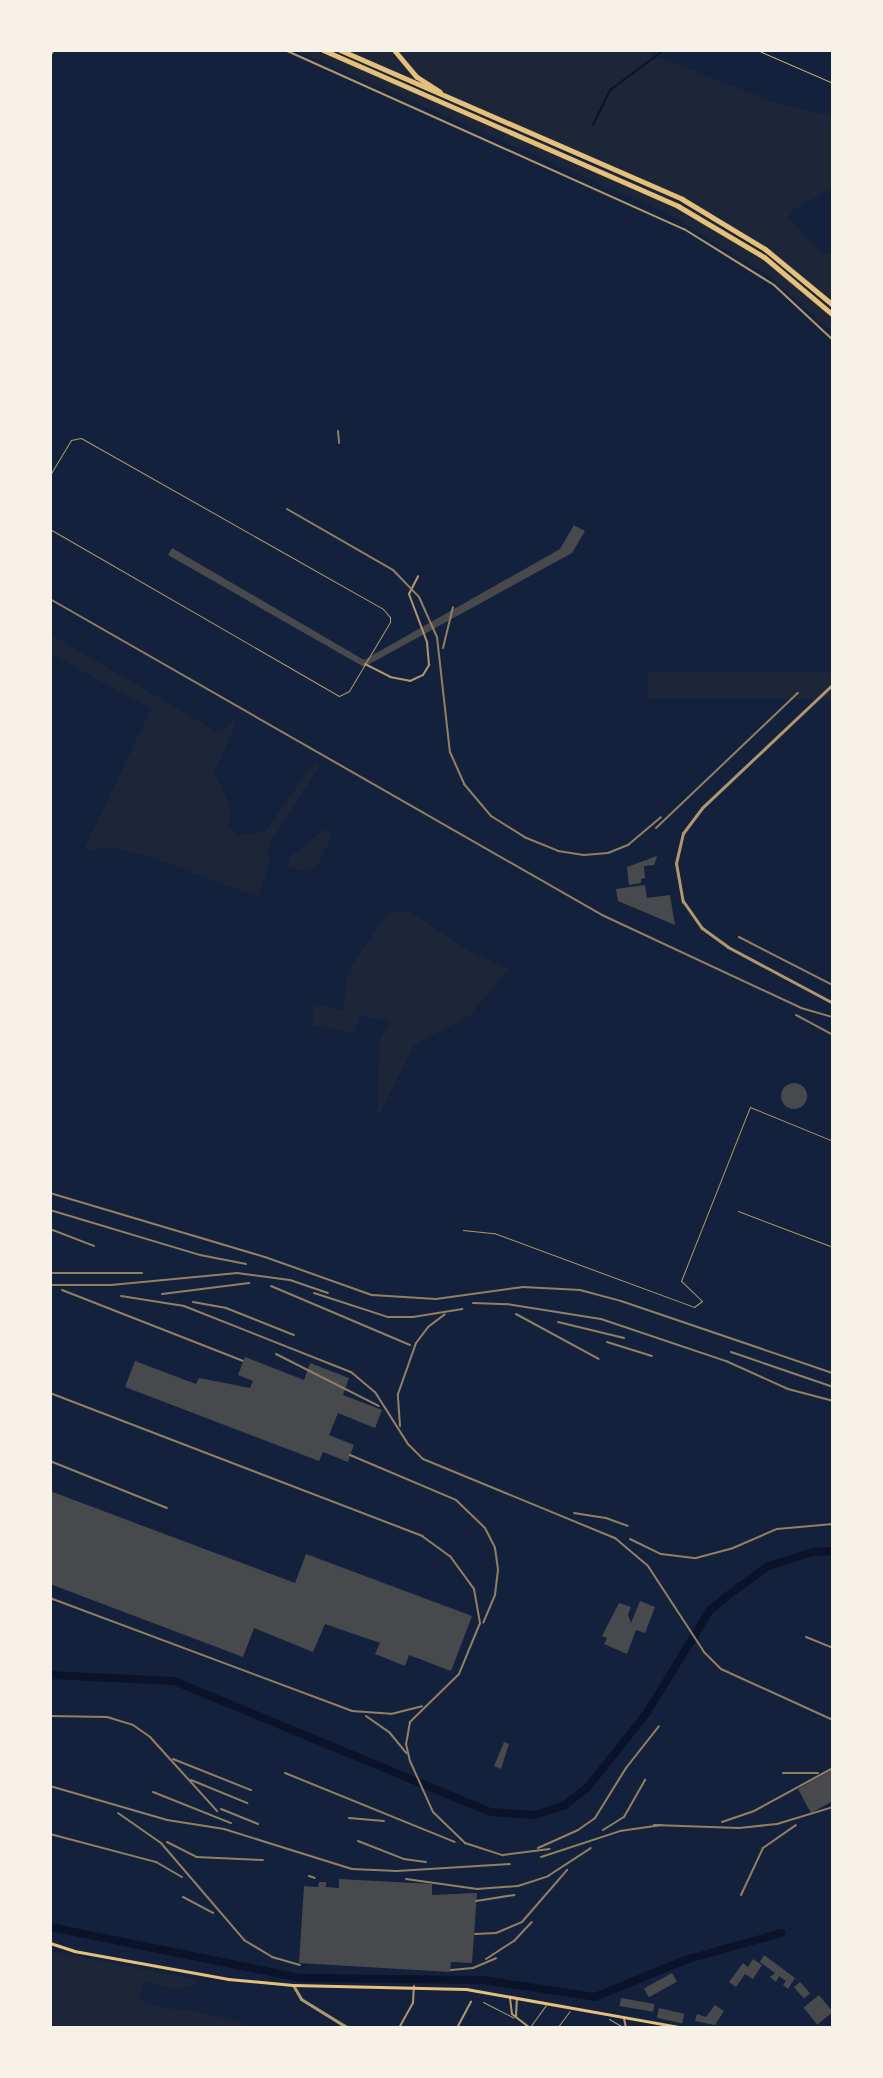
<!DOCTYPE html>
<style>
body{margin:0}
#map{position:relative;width:883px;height:2078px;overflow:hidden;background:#14213d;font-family:Poppins,sans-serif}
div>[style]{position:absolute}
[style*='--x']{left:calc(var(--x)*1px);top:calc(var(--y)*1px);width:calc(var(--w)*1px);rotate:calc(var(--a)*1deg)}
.green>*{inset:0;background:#1d2539;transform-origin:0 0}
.stream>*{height:2px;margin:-1px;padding:0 1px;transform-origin:1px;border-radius:1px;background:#0b132b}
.river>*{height:8px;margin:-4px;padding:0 4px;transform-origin:4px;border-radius:4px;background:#0b132b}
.building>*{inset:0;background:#48494c;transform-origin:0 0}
.round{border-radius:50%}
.path>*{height:1px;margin:-0.5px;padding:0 0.5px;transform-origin:0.5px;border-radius:0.5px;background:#e5c07b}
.service>*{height:1px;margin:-0.5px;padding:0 0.5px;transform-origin:0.5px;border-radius:0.5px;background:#b1986c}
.minor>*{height:2px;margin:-1px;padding:0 1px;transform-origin:1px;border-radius:1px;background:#b1986c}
.tertiary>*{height:3px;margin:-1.5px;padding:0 1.5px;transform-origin:1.5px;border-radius:1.5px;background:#b1986c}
.secondary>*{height:3px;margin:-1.5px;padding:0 1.5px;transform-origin:1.5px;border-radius:1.5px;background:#e5c07b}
.motorway>*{height:5px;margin:-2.5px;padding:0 2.5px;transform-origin:2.5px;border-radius:2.5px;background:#e5c07b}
.rail>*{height:2px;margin:-1px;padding:0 1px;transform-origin:1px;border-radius:1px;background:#918062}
span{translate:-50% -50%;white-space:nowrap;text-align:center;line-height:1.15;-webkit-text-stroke:6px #f6f1e7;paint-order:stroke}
.frame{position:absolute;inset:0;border:52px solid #f6f1e7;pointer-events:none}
</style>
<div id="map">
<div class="green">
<i style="clip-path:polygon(296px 50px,641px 50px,776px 103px,833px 116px,833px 188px,794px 209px,788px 217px,823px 255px,833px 252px,833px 333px,770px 276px,669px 214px)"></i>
<i style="clip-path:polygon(50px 634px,219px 733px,234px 721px,235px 726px,214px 772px,231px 809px,228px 825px,238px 835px,265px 832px,311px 766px,317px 763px,320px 766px,270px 843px,267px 851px,270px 862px,258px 897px,154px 858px,113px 848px,84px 850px,151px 709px,50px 653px)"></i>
<i style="left:833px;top:672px;width:27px;height:185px;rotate:90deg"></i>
<i style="clip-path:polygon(325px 829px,332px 835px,320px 861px,308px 872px,287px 866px,290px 857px)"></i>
<i style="clip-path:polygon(411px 912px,471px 952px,509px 969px,469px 1016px,415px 1044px,377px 1118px,380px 1040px,391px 1022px,361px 1015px,354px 1033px,313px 1025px,313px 1004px,343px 1010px,348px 973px,359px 974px,348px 971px,387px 913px)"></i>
<i style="clip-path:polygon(50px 1951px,197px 1980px,195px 1985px,176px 1990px,144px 1981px,139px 1999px,161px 2008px,190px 2010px,242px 2022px,242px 2026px,50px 2028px)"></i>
</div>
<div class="stream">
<i style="--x:593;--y:125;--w:39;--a:-64"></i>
<i style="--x:610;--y:90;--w:62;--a:-36.5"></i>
</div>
<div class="river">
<i style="--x:50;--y:1675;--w:124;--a:2.8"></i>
<i style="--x:174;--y:1681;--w:343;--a:22.5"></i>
<i style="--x:491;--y:1812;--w:44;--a:3.9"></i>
<i style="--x:535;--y:1815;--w:32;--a:-18"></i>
<i style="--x:565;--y:1805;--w:28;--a:-38"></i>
<i style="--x:587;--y:1788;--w:95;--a:-51.4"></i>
<i style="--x:646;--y:1714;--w:122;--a:-58.4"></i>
<i style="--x:710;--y:1610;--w:22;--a:-39"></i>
<i style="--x:727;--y:1596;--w:51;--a:-36.2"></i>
<i style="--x:768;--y:1566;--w:47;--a:-17.3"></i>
<i style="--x:813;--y:1552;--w:20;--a:-3"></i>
<i style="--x:50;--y:1927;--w:255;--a:11.5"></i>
<i style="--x:300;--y:1978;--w:183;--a:0.6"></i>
<i style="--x:483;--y:1980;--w:113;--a:8.6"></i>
<i style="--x:595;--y:1997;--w:97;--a:-22.3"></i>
<i style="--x:685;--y:1960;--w:100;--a:-15.7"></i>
</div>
<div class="building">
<i style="clip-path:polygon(574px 525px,585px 531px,572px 553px,364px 667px,168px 555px,172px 548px,364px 660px,560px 549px)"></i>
<i style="clip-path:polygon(657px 856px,654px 865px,644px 866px,645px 878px,641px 879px,641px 883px,629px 885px,627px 867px)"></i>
<i style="clip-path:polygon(645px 885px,647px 898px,670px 895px,675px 925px,618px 901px,616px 889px)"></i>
<i class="round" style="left:781px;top:1083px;width:26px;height:26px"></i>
<i style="clip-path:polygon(245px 1357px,304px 1380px,310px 1363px,349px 1378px,343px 1395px,382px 1410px,375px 1428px,338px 1413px,329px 1435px,354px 1445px,350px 1455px,348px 1462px,323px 1452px,319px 1461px,125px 1387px,135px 1361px,196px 1384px,199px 1378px,250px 1388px,253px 1381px,238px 1375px)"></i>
<i style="clip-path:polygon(50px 1491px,295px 1583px,306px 1554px,472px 1616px,451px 1671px,409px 1655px,405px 1666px,375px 1654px,380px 1643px,325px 1624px,313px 1652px,254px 1628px,243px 1657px,50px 1584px)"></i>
<i style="clip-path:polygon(640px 1601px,655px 1607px,645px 1633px,636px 1630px,627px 1654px,604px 1644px,607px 1638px,602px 1636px,619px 1603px,631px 1607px,628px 1615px,631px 1623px)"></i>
<i style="clip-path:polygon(504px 1742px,509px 1744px,501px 1769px,494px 1766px)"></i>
<i style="clip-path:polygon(833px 1769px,833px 1801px,811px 1813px,798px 1789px)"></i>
<i style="clip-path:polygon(339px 1879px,432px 1884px,432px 1895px,477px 1893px,472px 1963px,451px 1962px,450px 1972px,299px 1963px,304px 1886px,318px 1887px,319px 1882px,326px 1882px,326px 1887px,339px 1888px)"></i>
<i style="clip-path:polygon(764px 1955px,795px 1978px,788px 1989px,783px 1985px,786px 1981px,779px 1976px,776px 1982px,770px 1977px,775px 1973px,760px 1962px)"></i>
<i style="clip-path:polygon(753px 1959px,762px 1965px,753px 1979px,745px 1974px,736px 1987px,729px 1982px,743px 1963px,748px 1967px)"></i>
<i style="left:672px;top:1973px;width:10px;height:32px;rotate:61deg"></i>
<i style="left:800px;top:1982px;width:15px;height:8px;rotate:48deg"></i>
<i style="left:819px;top:1995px;width:22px;height:20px;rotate:51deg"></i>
<i style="left:621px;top:1998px;width:34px;height:8px;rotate:10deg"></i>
<i style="clip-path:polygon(715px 2005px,724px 2011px,715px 2025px,695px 2021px,697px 2014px,706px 2017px)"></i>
<i style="left:659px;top:2008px;width:26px;height:10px;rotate:13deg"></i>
</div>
<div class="path">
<i style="--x:757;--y:50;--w:83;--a:23.5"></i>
</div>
<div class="service">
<i style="--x:50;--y:475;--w:41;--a:-59"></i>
<i style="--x:71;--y:440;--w:10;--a:-11"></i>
<i style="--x:81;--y:438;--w:347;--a:29.5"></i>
<i style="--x:383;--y:609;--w:11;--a:49"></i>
<i style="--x:390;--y:617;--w:5;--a:90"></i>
<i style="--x:390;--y:622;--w:80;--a:120.7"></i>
<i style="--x:349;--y:691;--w:11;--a:153"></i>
<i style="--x:339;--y:696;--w:334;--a:-150"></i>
<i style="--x:738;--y:1211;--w:102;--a:20.8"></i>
<i style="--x:463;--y:1230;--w:31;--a:6"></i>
<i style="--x:494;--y:1233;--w:213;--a:20.3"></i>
<i style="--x:694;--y:1307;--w:10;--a:-37"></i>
<i style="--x:702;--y:1301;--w:29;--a:-136"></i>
<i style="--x:681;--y:1281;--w:187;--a:-68.4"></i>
<i style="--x:750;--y:1107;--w:90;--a:22.3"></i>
<i style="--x:483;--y:2002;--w:34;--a:27"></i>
<i style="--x:609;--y:2019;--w:16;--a:30"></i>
<i style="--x:530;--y:2027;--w:27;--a:-54"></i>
<i style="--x:557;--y:2028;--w:21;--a:-53"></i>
</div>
<div class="minor">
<i style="--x:285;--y:50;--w:437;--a:24.2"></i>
<i style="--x:684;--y:229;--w:106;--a:31.9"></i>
<i style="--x:774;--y:285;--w:81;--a:43"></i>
<i style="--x:50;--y:56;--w:7;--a:-56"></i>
<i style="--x:365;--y:664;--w:28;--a:27"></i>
<i style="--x:390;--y:677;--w:20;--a:11"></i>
<i style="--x:410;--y:681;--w:14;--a:-25"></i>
<i style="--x:423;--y:675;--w:12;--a:-59"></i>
<i style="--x:429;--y:665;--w:23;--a:-95"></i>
<i style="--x:427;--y:642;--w:51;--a:-110.6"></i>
<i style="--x:409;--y:594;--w:20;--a:-63"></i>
<i style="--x:510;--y:1998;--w:16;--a:83"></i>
<i style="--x:512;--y:2014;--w:23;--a:38"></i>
<i style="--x:516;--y:2016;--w:18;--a:-87"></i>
<i style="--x:624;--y:2018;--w:10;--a:79"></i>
<i style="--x:399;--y:2028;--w:29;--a:-61"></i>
<i style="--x:413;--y:2003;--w:17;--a:-87"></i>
<i style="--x:457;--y:2028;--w:30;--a:-62"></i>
</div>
<div class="tertiary">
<i style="--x:833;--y:684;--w:180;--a:136.6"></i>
<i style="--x:702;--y:808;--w:31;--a:127"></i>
<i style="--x:683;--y:833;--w:31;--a:103"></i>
<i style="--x:676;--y:863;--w:39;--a:80"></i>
<i style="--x:683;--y:901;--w:33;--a:55"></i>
<i style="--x:702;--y:928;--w:32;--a:36"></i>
<i style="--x:728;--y:947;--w:119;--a:28.1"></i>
<i style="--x:293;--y:1985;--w:16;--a:60"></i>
<i style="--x:301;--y:1999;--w:55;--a:31.7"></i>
</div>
<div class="secondary">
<i style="--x:50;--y:1943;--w:25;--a:18"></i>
<i style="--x:74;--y:1951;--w:157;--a:10.3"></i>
<i style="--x:228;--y:1979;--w:65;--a:5.3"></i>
<i style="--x:293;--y:1985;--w:173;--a:1.3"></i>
<i style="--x:466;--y:1989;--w:223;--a:10.1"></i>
</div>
<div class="motorway">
<i style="--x:323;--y:50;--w:388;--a:23.7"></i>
<i style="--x:678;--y:206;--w:100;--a:30.7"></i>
<i style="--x:764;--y:257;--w:90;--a:40"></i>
<i style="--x:340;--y:50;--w:373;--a:23.5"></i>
<i style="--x:682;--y:199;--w:97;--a:31.1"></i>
<i style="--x:765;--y:249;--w:88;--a:39.5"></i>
<i style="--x:394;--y:50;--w:35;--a:50"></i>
<i style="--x:417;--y:77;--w:27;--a:33"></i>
</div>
<div class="rail">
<i style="--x:338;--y:431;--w:12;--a:85"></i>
<i style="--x:287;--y:509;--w:122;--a:29.9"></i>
<i style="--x:393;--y:570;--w:37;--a:46"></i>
<i style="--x:419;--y:597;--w:44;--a:65.8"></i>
<i style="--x:437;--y:637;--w:116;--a:83.6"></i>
<i style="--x:450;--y:752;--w:35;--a:66"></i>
<i style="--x:464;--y:784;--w:42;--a:49.8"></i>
<i style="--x:491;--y:816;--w:39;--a:32"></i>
<i style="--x:524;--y:837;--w:37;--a:22"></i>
<i style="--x:558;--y:851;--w:26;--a:9"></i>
<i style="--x:584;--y:855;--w:24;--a:-5"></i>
<i style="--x:608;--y:853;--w:22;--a:-22"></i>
<i style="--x:628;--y:845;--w:43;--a:-40.3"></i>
<i style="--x:50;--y:599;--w:636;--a:29.79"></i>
<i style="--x:602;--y:915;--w:220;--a:25"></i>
<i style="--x:801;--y:1008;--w:33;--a:16"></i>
<i style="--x:443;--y:648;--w:42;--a:-76.3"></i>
<i style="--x:656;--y:828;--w:196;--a:-43.6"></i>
<i style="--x:739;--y:937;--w:106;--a:27.1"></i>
<i style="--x:796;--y:1015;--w:42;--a:28.4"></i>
<i style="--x:50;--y:1193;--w:224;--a:16.6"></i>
<i style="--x:265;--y:1257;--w:114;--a:19.6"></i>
<i style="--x:372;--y:1295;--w:64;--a:3.6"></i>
<i style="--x:436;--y:1299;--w:88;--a:-7.9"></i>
<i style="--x:523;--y:1287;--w:57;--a:3"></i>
<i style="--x:580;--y:1290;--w:42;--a:15"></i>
<i style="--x:621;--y:1301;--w:224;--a:18.8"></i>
<i style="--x:50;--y:1210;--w:157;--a:16.7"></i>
<i style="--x:200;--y:1255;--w:47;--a:11.1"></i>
<i style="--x:50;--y:1229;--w:47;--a:21.1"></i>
<i style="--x:50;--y:1273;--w:92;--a:0"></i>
<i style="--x:50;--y:1285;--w:61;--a:0"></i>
<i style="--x:111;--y:1285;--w:127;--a:-5.4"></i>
<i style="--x:237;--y:1273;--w:53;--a:7.5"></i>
<i style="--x:290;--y:1280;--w:40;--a:18.9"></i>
<i style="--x:271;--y:1286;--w:151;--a:23"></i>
<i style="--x:62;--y:1290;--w:194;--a:21.4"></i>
<i style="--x:314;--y:1293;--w:78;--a:18"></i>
<i style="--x:388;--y:1317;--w:25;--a:0"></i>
<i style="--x:413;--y:1317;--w:50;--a:-9.3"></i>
<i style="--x:162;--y:1294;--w:88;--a:-7.2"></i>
<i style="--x:121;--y:1296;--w:64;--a:9"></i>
<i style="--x:184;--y:1306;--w:180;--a:21.6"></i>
<i style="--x:351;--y:1372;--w:31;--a:40"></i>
<i style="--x:375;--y:1392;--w:62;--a:57.6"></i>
<i style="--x:408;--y:1444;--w:21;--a:45"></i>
<i style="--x:423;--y:1459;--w:208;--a:22.4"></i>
<i style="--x:615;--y:1538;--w:43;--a:40.3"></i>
<i style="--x:648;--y:1566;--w:103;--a:56.9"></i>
<i style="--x:704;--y:1652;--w:24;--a:45"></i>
<i style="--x:721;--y:1669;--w:123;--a:24.5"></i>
<i style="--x:193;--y:1302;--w:34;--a:10"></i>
<i style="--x:226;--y:1308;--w:73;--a:21.7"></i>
<i style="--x:473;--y:1303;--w:34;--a:2"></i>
<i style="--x:507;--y:1304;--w:95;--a:9.1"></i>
<i style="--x:601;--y:1319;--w:132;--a:18.6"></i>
<i style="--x:726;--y:1361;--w:68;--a:24.3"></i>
<i style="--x:788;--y:1389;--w:47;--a:14.9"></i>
<i style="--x:516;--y:1314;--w:94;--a:28.5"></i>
<i style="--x:558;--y:1322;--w:68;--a:13.6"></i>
<i style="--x:607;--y:1342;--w:47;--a:17.3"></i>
<i style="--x:731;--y:1352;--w:108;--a:18.9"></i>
<i style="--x:276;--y:1354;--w:115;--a:26.8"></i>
<i style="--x:50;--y:1393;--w:399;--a:21"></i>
<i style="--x:422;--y:1536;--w:34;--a:36"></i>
<i style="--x:450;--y:1556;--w:41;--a:54"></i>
<i style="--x:474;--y:1589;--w:35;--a:80"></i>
<i style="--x:480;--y:1623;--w:55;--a:112.4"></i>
<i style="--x:459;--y:1674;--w:69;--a:135.6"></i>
<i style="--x:410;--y:1722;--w:22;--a:100"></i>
<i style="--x:406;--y:1744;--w:17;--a:77"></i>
<i style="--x:410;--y:1761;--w:56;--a:65.7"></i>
<i style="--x:433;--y:1812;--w:45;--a:44.1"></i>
<i style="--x:465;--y:1843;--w:40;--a:18"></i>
<i style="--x:503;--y:1855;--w:47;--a:-7.3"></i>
<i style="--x:50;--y:1409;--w:1;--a:45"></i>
<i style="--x:400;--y:1426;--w:32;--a:-94"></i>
<i style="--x:398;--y:1394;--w:54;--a:-70.6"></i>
<i style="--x:416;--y:1343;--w:20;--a:-53"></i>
<i style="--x:428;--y:1327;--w:21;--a:-37"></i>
<i style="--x:350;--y:1455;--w:115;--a:23"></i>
<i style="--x:456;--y:1500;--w:40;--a:44"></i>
<i style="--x:485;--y:1528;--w:22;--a:63"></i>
<i style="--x:495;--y:1548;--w:22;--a:82"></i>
<i style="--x:498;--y:1570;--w:25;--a:97"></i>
<i style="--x:495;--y:1595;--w:30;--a:113"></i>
<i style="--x:50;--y:1461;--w:126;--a:21.9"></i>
<i style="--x:574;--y:1513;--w:32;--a:9"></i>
<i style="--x:606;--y:1518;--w:23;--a:20"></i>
<i style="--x:630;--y:1539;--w:34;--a:26"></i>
<i style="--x:661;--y:1554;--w:35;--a:7"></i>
<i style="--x:696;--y:1558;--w:38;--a:-15"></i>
<i style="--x:733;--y:1548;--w:48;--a:-23.4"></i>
<i style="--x:777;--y:1529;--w:56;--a:-5.1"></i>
<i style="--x:50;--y:1598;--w:322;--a:20.5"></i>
<i style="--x:352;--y:1711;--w:39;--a:4"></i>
<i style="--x:391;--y:1714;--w:32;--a:-14"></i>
<i style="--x:806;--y:1637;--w:29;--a:22"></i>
<i style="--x:50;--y:1716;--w:57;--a:1"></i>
<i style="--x:107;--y:1717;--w:27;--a:17"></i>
<i style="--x:133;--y:1725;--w:21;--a:35"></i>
<i style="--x:150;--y:1737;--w:100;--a:47.8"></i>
<i style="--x:366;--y:1716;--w:29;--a:35"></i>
<i style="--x:390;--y:1733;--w:26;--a:51"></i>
<i style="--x:173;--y:1759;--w:84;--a:21.7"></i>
<i style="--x:285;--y:1773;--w:183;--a:22.1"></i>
<i style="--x:783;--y:1773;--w:35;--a:0"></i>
<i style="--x:191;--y:1780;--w:61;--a:22.3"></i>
<i style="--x:50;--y:1786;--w:122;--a:16.2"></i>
<i style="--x:167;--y:1820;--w:58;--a:9"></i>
<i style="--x:224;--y:1829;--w:134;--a:17.4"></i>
<i style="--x:352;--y:1869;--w:45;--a:2.5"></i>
<i style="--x:397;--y:1871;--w:113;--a:-3.5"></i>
<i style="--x:153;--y:1792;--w:84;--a:21.7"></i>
<i style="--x:221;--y:1809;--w:40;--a:22"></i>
<i style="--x:118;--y:1813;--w:52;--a:34.9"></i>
<i style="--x:161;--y:1843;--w:128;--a:49.4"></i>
<i style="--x:244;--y:1940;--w:33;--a:31"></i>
<i style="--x:272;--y:1957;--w:29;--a:16"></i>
<i style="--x:349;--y:1818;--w:35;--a:5"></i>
<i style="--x:722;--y:1822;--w:34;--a:-19"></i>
<i style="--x:754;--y:1811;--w:90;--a:-28.6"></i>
<i style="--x:654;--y:1825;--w:85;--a:2"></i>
<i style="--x:739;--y:1828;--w:38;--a:-6"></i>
<i style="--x:777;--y:1824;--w:59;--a:-16.9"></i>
<i style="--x:603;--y:1830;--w:25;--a:-32"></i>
<i style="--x:624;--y:1817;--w:43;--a:-60.4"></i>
<i style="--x:50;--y:1834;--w:110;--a:14.8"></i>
<i style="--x:156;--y:1862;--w:30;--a:30"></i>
<i style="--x:358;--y:1841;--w:49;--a:21.4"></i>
<i style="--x:404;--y:1859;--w:22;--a:8"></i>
<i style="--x:167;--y:1842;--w:33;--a:27"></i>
<i style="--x:196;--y:1857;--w:67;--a:2.6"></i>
<i style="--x:538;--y:1848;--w:44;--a:-24.2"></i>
<i style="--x:578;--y:1830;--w:21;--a:-35"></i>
<i style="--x:595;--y:1818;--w:59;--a:-58.2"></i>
<i style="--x:626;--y:1768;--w:53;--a:-51.8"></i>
<i style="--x:541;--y:1857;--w:83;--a:-18.2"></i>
<i style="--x:620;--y:1831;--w:42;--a:-8.1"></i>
<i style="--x:309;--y:1876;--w:6;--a:18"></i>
<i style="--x:406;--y:1879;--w:72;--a:8"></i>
<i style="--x:477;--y:1889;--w:41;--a:-4.2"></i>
<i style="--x:518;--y:1886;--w:32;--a:-18"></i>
<i style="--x:548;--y:1876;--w:51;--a:-33.1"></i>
<i style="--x:741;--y:1895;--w:52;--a:-64.9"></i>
<i style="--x:763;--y:1848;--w:40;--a:-34.9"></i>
<i style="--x:183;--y:1897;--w:34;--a:28"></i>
<i style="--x:476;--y:1901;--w:39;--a:-9"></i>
<i style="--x:475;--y:1934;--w:21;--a:-3"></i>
<i style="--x:496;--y:1933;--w:28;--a:-23"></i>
<i style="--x:522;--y:1922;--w:69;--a:-49.1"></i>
<i style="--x:486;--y:1959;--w:33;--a:-33"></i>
<i style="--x:514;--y:1941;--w:26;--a:-47"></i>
<i style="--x:451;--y:1970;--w:22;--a:-5"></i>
<i style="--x:473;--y:1968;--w:25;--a:-23"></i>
</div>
<div class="frame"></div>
</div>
